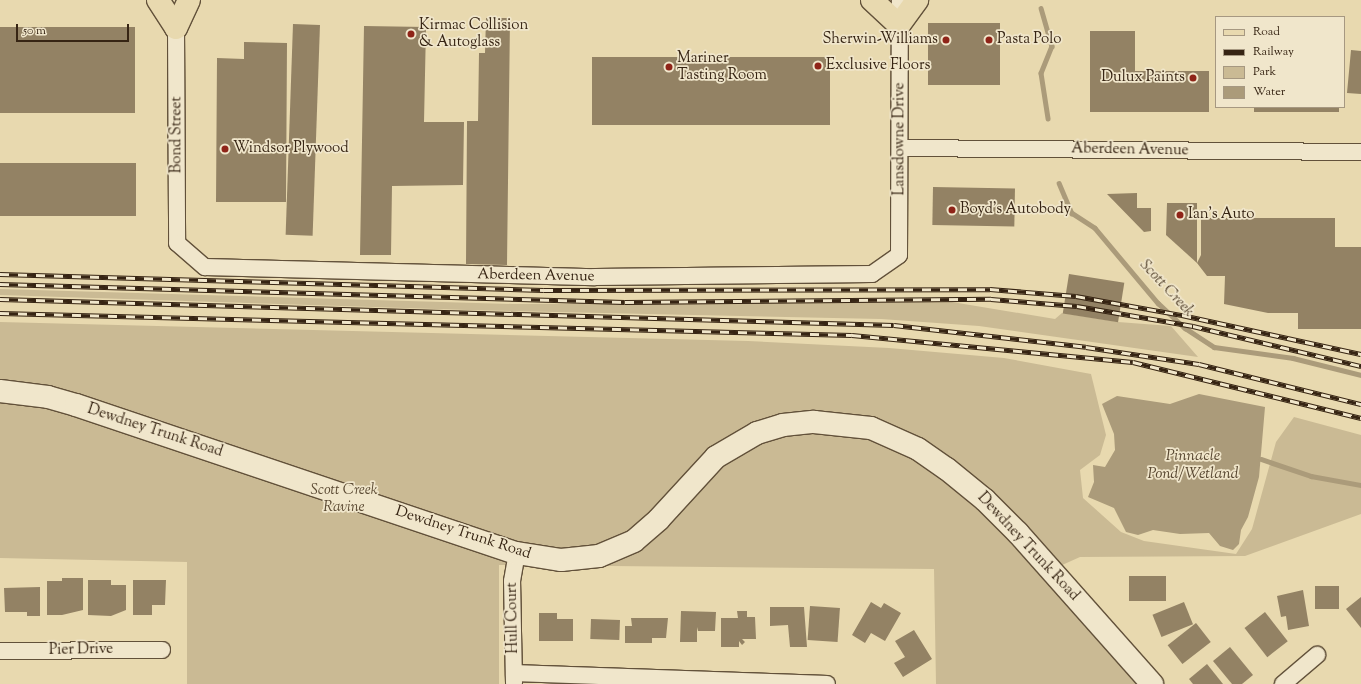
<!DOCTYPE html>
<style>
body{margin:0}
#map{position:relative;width:1361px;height:684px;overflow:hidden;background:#e8d9af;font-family:"Sorts Mill Goudy",serif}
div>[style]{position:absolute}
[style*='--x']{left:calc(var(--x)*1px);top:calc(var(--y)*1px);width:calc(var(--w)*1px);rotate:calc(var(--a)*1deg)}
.green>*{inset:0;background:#caba94}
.water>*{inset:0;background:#ab9b7a}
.stream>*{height:4.5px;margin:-2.25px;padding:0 2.25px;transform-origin:2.25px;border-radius:2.25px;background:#ab9b7a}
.building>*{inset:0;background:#938264;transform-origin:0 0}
.roads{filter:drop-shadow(1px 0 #62513a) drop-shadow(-1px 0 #62513a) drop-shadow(0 1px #62513a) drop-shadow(0 -1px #62513a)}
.street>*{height:16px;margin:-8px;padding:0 8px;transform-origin:8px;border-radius:8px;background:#f0e6cb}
.secondary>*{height:22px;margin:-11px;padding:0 11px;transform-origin:11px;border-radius:11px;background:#f0e6cb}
.primary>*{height:22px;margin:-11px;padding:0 11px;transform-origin:11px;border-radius:11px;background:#e8d9af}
.rail>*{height:4.5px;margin-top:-2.25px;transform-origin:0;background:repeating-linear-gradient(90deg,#f0e6cb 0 9px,#362413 0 18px);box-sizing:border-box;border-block:1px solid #362413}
.dots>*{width:11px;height:11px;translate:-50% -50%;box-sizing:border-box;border:2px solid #f0e6cb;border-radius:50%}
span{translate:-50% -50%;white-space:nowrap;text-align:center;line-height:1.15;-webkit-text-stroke:3.5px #f0e6cb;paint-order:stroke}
.poi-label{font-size:15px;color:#362413}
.left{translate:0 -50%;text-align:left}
.right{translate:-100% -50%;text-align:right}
.street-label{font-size:15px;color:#362413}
.park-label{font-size:15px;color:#5b4a33;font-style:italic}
.water-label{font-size:16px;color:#594832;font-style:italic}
.legend{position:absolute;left:1215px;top:16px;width:130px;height:92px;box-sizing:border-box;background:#f0e6cb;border:1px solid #a69881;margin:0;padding:5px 7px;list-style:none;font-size:12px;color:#362413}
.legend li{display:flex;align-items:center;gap:8px;height:20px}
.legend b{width:20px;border:1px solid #a69881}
.scale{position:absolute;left:16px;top:24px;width:113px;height:18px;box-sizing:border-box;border:2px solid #362413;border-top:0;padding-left:5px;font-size:12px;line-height:14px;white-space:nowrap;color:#362413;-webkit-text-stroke:3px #f0e6cb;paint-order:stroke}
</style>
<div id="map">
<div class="green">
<i style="clip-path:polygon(0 289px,513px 304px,952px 302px,1055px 319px,1062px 313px,1118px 322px,1171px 326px,1198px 357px,979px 326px,881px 319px,467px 310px,0 295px)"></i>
<i style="clip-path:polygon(0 322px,748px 341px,889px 348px,1004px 358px,1091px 374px,1106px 435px,1100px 455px,1080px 470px,1083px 498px,1121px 532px,1144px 541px,1236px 554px,1252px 529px,1276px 442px,1294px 417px,1361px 435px,1361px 514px,1245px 556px,1080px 557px,1051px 570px,1140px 684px,936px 684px,934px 569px,499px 565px,499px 684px,187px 684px,187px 562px,0 558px)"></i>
</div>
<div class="water">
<i style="clip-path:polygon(1199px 394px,1265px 407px,1259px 477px,1248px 517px,1241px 530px,1239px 544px,1233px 550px,1220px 546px,1209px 533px,1180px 534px,1153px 530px,1138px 535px,1126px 532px,1114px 508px,1088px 497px,1094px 482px,1093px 465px,1105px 467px,1115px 450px,1114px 434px,1102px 404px,1117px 396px,1170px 404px)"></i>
</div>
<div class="stream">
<i style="--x:1041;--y:8;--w:40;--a:74"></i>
<i style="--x:1052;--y:46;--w:29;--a:112"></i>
<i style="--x:1041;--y:73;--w:46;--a:81.2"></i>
<i style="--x:1059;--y:183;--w:33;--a:67"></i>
<i style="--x:1072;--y:213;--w:27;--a:33"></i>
<i style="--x:1095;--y:228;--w:98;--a:50"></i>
<i style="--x:1158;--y:303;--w:37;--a:43"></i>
<i style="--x:1185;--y:328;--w:35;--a:33"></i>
<i style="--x:1214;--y:347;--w:80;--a:7.9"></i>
<i style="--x:1293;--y:358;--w:70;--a:14"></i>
<i style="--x:1261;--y:459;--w:53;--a:18.8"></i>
<i style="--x:1311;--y:476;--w:51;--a:10.2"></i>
</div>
<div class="building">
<i style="clip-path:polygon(486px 18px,510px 18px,507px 265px,466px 264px,467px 121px,478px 121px,479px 53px,485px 53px)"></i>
<i style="left:928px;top:23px;width:72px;height:62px"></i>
<i style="left:293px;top:24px;width:27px;height:211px;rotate:2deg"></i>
<i style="clip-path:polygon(364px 26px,426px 27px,424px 122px,464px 122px,463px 185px,392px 186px,391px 255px,360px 255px)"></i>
<i style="left:0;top:27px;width:135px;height:86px"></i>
<i style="clip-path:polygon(1090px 31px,1135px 31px,1135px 71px,1209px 71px,1209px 112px,1090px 112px)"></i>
<i style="clip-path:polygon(244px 42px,287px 43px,286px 202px,216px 202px,217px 58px,244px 59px)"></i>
<i style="clip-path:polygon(1351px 50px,1361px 51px,1361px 94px,1347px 93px)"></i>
<i style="left:592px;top:57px;width:238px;height:68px"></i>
<i style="left:1254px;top:107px;width:85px;height:5px"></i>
<i style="left:0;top:163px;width:136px;height:53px"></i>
<i style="left:933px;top:187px;width:82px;height:38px;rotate:1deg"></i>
<i style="clip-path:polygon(1137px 193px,1137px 208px,1151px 208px,1151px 231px,1144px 232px,1107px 194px)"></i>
<i style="clip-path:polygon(1167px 203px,1197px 203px,1197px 263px,1166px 235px)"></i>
<i style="clip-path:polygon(1201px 218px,1335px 218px,1335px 247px,1361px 247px,1361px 329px,1298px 329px,1298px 313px,1268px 313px,1224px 304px,1225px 276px,1207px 276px,1197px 263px,1201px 255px)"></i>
<i style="left:1069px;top:274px;width:56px;height:40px;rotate:9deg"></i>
<i style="left:1129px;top:576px;width:37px;height:25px"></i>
<i style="clip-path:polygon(62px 578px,83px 578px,83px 610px,62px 615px,47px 615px,47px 581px,62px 581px)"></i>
<i style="clip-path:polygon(88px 580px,111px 580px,111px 585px,126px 585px,126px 610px,111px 616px,88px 615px)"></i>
<i style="clip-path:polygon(133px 580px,166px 580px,165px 605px,152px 605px,152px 615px,133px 615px)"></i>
<i style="left:1315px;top:586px;width:24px;height:23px"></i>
<i style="clip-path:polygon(40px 587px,40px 616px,27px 616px,27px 612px,5px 612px,4px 588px)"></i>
<i style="clip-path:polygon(1303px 590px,1309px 626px,1288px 630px,1286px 616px,1281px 617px,1277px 596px)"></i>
<i style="clip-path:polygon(1361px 597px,1361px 628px,1346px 609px)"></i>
<i style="clip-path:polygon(871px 602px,881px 608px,884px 603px,901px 613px,885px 641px,871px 633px,865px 643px,852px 635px)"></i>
<i style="left:1184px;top:602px;width:24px;height:34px;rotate:68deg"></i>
<i style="left:810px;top:606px;width:30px;height:34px;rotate:4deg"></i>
<i style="clip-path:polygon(770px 607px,804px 607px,807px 647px,790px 647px,788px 625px,770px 626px)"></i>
<i style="clip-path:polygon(681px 611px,716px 612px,715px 631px,698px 631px,697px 627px,697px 642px,680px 642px)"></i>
<i style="clip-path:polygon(737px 611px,747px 611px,747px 617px,755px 617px,756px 639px,742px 639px,745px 642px,742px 645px,739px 641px,739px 647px,721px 647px,721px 618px,738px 618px)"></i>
<i style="left:1265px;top:612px;width:37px;height:26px;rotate:52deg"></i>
<i style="clip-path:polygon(539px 613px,557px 613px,557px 619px,573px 619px,573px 641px,539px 641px)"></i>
<i style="clip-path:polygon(631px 618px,668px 618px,666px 638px,652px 638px,652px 643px,625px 643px,625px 626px,632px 626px)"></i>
<i style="left:591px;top:619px;width:29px;height:20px;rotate:2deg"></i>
<i style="left:1196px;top:623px;width:24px;height:36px;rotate:52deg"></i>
<i style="clip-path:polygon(914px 630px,932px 659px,903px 677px,894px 663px,905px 657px,895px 641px)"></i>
<i style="clip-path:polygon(1230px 647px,1253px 675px,1242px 684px,1232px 684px,1213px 661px)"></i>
<i style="clip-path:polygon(1207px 664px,1223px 684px,1193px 684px,1189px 679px)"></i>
</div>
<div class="roads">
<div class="street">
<i style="--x:176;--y:28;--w:215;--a:89.7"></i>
<i style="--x:177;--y:243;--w:37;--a:41"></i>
<i style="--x:205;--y:267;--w:390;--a:1.5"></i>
<i style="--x:595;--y:277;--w:277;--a:-0.6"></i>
<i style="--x:872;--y:274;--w:33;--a:-35"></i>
<i style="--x:899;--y:255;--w:255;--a:-89.8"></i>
<i style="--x:900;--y:148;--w:461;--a:0.5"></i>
<i style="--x:0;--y:651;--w:162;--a:-0.4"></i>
<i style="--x:514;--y:673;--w:313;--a:2"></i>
<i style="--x:514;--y:683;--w:102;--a:-91.1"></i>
<i style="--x:512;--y:581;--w:28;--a:-80"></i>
<i style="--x:1283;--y:684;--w:45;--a:-40.5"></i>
</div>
<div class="secondary">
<i style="--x:0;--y:391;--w:48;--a:7.1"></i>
<i style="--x:48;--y:397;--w:29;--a:16"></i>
<i style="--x:76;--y:405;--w:465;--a:18.6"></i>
<i style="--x:517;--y:553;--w:45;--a:9"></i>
<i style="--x:561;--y:560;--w:38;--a:-6"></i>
<i style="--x:599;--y:556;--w:38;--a:-23"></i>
<i style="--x:634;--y:541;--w:33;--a:-41"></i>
<i style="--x:659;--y:519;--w:84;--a:-47.4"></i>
<i style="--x:716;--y:457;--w:48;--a:-30.3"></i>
<i style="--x:757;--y:433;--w:27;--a:-17"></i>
<i style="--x:783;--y:425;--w:31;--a:-6"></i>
<i style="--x:814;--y:422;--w:57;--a:6"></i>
<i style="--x:871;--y:428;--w:51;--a:24.1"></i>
<i style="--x:918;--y:449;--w:35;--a:35"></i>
<i style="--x:947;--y:469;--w:49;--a:39.2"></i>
<i style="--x:985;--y:500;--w:47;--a:45"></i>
<i style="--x:1018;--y:533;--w:202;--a:48.4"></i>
</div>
<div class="primary">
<i style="--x:158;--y:0;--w:33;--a:57"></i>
<i style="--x:872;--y:0;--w:37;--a:43"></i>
<i style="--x:899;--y:25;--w:31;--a:-54"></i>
<i style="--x:176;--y:28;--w:31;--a:-65"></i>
</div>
</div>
<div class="rail">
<i style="--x:0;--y:274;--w:544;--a:1.68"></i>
<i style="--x:544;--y:290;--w:446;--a:-0.1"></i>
<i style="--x:990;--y:289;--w:86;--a:4.7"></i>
<i style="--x:1076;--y:296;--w:108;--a:10.2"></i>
<i style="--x:1182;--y:315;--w:183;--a:12.3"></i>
<i style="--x:0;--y:284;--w:625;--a:1.65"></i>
<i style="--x:625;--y:302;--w:366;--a:-0.5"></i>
<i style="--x:991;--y:299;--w:86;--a:4.7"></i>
<i style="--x:1077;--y:306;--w:118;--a:9.8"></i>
<i style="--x:1193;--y:326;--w:173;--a:13.4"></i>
<i style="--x:0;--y:299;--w:894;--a:1.67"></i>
<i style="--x:894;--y:325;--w:193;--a:6.5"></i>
<i style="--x:1086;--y:347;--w:114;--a:8.6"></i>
<i style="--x:1199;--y:364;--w:167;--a:13.9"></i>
<i style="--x:0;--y:313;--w:852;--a:1.48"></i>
<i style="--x:852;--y:335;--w:282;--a:5.5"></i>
<i style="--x:1133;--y:362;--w:235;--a:13.8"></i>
</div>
<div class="dots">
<i style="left:411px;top:34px;background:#8f2418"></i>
<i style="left:946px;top:40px;background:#8f2418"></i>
<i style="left:989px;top:40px;background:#8f2418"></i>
<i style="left:818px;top:66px;background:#8f2418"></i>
<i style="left:669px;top:67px;background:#8f2418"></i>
<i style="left:1193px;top:78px;background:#8f2418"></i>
<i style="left:225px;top:149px;background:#8f2418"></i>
<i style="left:952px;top:210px;background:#8f2418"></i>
<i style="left:1180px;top:215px;background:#8f2418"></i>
</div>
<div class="poi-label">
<span class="left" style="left:419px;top:34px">Kirmac Collision<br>&amp; Autoglass</span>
<span class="right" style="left:938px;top:40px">Sherwin-Williams</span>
<span class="left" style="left:997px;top:40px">Pasta Polo</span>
<span class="left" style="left:677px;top:67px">Mariner<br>Tasting Room</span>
<span class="left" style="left:826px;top:66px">Exclusive Floors</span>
<span class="right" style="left:1185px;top:78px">Dulux Paints</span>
<span class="left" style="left:233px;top:149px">Windsor Plywood</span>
<span class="left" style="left:960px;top:210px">Boyd's Autobody</span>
<span class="left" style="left:1188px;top:215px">Ian's Auto</span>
</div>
<div class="street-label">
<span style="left:177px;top:135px;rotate:-90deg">Bond Street</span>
<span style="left:900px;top:139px;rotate:-90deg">Lansdowne Drive</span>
<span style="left:1130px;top:150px;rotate:1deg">Aberdeen Avenue</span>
<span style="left:536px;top:276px;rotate:1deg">Aberdeen Avenue</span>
<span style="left:155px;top:431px;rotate:18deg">Dewdney Trunk Road</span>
<span style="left:463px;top:533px;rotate:18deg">Dewdney Trunk Road</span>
<span style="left:1028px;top:547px;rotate:47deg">Dewdney Trunk Road</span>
<span style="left:513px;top:618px;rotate:-91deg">Hull Court</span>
<span style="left:81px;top:650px;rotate:-1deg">Pier Drive</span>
</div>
<div class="park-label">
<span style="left:344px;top:499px">Scott Creek<br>Ravine</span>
</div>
<div class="water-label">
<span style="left:1166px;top:289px;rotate:47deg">Scott Creek</span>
<span style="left:1193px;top:466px">Pinnacle<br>Pond/Wetland</span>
</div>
<ul class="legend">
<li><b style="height:5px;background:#e8d9af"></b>Road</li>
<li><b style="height:5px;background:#362413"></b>Railway</li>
<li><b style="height:11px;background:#caba94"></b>Park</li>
<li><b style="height:11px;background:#ab9b7a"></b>Water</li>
</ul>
<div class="scale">50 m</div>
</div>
